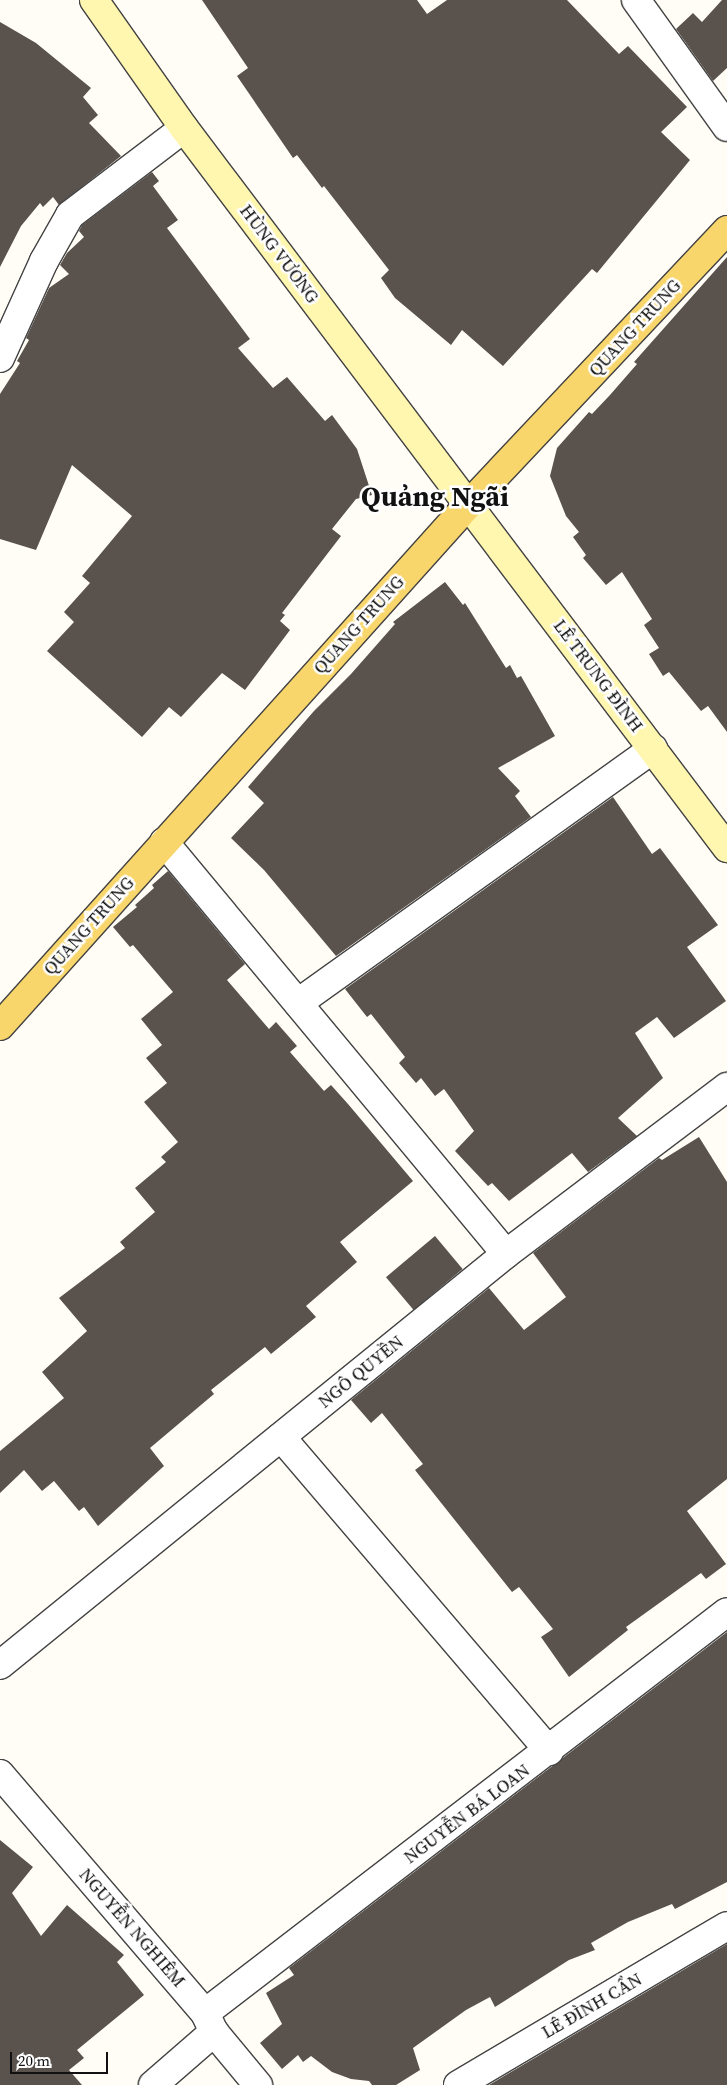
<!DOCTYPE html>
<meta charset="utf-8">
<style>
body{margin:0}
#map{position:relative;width:727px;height:2085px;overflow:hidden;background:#fffdf5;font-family:"Source Serif 4",serif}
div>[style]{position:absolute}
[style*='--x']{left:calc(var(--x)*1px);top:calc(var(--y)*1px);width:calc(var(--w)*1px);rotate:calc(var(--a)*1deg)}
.building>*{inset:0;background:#5a524d;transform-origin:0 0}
.roads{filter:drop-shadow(1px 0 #444) drop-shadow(-1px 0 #444) drop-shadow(0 1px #444) drop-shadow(0 -1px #444)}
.minor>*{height:28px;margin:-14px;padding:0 14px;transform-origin:14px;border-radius:14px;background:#fff}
.tertiary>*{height:28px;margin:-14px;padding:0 14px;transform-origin:14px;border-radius:14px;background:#fff}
.secondary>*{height:28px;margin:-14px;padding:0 14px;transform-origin:14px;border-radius:14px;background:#fff6b0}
.primary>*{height:28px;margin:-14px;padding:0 14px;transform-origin:14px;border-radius:14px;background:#f9d66b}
span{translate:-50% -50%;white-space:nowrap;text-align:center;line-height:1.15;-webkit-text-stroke:5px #fff;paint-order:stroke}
.street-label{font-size:18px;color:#111}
.town-label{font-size:28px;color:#111;font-weight:700}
.scale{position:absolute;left:10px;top:2052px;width:98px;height:22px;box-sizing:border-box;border:2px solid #111;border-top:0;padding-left:6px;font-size:15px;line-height:18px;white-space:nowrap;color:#111;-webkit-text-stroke:4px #fff;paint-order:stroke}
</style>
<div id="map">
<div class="building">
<i style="clip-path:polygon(202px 0,417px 0,427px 14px,447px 0,567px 0,619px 54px,628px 46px,687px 107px,661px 132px,690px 160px,597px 273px,592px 269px,503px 366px,462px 330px,451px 345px,395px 298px,381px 278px,389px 270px,324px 186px,322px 188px,297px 155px,293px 158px,237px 76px,248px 68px)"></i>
<i style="clip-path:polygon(722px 0,727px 0,727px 68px,713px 81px,676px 29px,693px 13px,702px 22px)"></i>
<i style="clip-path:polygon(0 22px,36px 43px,91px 88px,83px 97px,98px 115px,89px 123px,121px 156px,59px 205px,53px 197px,43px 207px,40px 203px,21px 226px,0 267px)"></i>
<i style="clip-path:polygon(152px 172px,159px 181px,153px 186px,178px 220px,167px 228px,250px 339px,238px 348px,273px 388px,287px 377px,325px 421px,332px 415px,357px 449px,372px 495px,356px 499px,332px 529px,341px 536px,282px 613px,285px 615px,280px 621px,290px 630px,245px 690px,222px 673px,181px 717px,169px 707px,142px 737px,47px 651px,74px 622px,64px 612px,90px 583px,82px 576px,132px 516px,72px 465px,36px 550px,0 539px,0 394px,20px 363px,17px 361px,29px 340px,26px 338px,49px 288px,69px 274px,60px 265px,67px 253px,84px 237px,79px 231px,82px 225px)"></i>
<i style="clip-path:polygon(727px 257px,727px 732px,708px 706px,701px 711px,669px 672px,663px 676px,649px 654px,659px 648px,644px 625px,652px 619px,622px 572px,606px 585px,583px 558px,586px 555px,573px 537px,579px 532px,566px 516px,550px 476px,557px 448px,589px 412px,592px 414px,610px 395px,637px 364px,634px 362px)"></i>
<i style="clip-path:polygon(445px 582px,463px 605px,465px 603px,506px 668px,510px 665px,517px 678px,521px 676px,555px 736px,498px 768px,520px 791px,515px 796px,531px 817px,336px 956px,264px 870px,231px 838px,264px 803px,248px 787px,314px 711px,351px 674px,395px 624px,393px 622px)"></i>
<i style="clip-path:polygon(613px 797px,652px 854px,660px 848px,718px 925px,687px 947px,726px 1001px,674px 1038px,657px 1017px,635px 1033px,663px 1078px,618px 1118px,637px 1136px,588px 1172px,572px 1153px,509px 1201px,492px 1183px,488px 1186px,455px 1151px,474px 1131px,444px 1089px,435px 1096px,421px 1078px,416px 1083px,399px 1063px,405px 1057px,371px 1014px,367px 1017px,345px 989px)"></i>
<i style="clip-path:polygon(168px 871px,245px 964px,227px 980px,269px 1029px,276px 1022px,297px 1046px,290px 1052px,324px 1091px,331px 1085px,348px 1104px,413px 1181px,340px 1242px,357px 1262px,306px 1306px,316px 1317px,271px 1354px,265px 1347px,211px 1390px,214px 1394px,150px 1448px,164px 1466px,98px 1526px,84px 1507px,79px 1511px,54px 1481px,42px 1491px,24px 1470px,0 1493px,0 1451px,64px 1398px,42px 1372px,87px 1331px,59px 1298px,125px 1248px,120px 1242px,155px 1212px,135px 1188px,166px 1162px,161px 1157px,178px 1142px,144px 1102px,167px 1083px,146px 1058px,162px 1045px,141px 1019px,173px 992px,133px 945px,130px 947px,113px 927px,137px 907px,135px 905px,154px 888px,152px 885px)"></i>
<i style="clip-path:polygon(699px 1137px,727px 1182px,727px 1479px,687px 1511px,726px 1564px,706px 1579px,701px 1573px,626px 1627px,628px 1630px,569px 1677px,541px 1637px,553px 1629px,519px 1587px,512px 1592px,415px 1470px,423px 1464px,382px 1413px,371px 1423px,351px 1400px,489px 1288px,524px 1330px,566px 1297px,533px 1253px,659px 1158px,662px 1160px)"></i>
<i style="left:435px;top:1236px;width:43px;height:64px;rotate:50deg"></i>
<i style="clip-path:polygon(727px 1632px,727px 1882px,675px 1909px,672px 1904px,628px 1922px,591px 1943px,595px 1950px,569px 1960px,495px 2007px,490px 1997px,466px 2010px,413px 2048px,420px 2070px,396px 2085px,372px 2085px,369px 2081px,351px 2079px,332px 2072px,311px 2056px,303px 2062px,298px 2055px,282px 2069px,260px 2043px,282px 2024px,266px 1993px,294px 1975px,289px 1968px)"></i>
<i style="clip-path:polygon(0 1840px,33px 1867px,12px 1893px,41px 1936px,67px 1905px,124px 1955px,117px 1962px,144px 1995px,77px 2050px,84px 2058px,69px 2070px,82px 2085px,0 2085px)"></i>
<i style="clip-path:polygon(727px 1944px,727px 2085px,489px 2085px)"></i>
</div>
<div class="roads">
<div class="minor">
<i style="--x:636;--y:0;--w:156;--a:54.4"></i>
<i style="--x:0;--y:358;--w:107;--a:-65.6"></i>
<i style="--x:44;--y:261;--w:53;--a:-60.5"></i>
<i style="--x:70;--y:215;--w:143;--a:-37.3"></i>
<i style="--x:164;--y:842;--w:535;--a:50.3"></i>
<i style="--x:298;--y:1003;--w:437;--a:-35.6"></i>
<i style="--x:281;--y:1437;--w:413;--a:49.5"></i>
<i style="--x:0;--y:1665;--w:652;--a:-39.09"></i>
<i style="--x:506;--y:1254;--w:277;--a:-37.1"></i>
<i style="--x:205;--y:2013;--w:658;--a:-37.53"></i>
<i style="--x:153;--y:2085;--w:81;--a:-41"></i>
<i style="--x:458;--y:2085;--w:312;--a:-30.6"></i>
</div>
<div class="tertiary">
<i style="--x:0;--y:1774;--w:315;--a:49.4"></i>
<i style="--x:205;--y:2013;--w:21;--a:65"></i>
<i style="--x:214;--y:2032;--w:69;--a:50.3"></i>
</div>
<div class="secondary">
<i style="--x:94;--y:0;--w:156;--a:54.9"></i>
<i style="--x:184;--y:128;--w:902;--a:52.98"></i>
</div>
<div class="primary">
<i style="--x:0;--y:1026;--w:700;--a:-48.07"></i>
<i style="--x:468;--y:505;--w:378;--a:-46.7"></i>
</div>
</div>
<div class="street-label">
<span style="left:279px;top:254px;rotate:53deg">HÙNG VƯƠNG</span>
<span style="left:635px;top:328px;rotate:-47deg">QUANG TRUNG</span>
<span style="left:359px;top:625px;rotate:-48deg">QUANG TRUNG</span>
<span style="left:598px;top:676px;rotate:53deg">LÊ TRUNG ĐÌNH</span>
<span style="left:89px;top:926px;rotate:-48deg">QUANG TRUNG</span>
<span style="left:361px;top:1372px;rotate:-39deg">NGÔ QUYỀN</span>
<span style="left:467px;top:1814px;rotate:-37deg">NGUYỄN BÁ LOAN</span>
<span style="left:132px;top:1928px;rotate:49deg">NGUYỄN NGHIÊM</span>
<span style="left:592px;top:2006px;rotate:-30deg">LÊ ĐÌNH CẨN</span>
</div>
<div class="town-label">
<span style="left:435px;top:496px">Quảng Ngãi</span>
</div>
<div class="scale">20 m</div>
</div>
